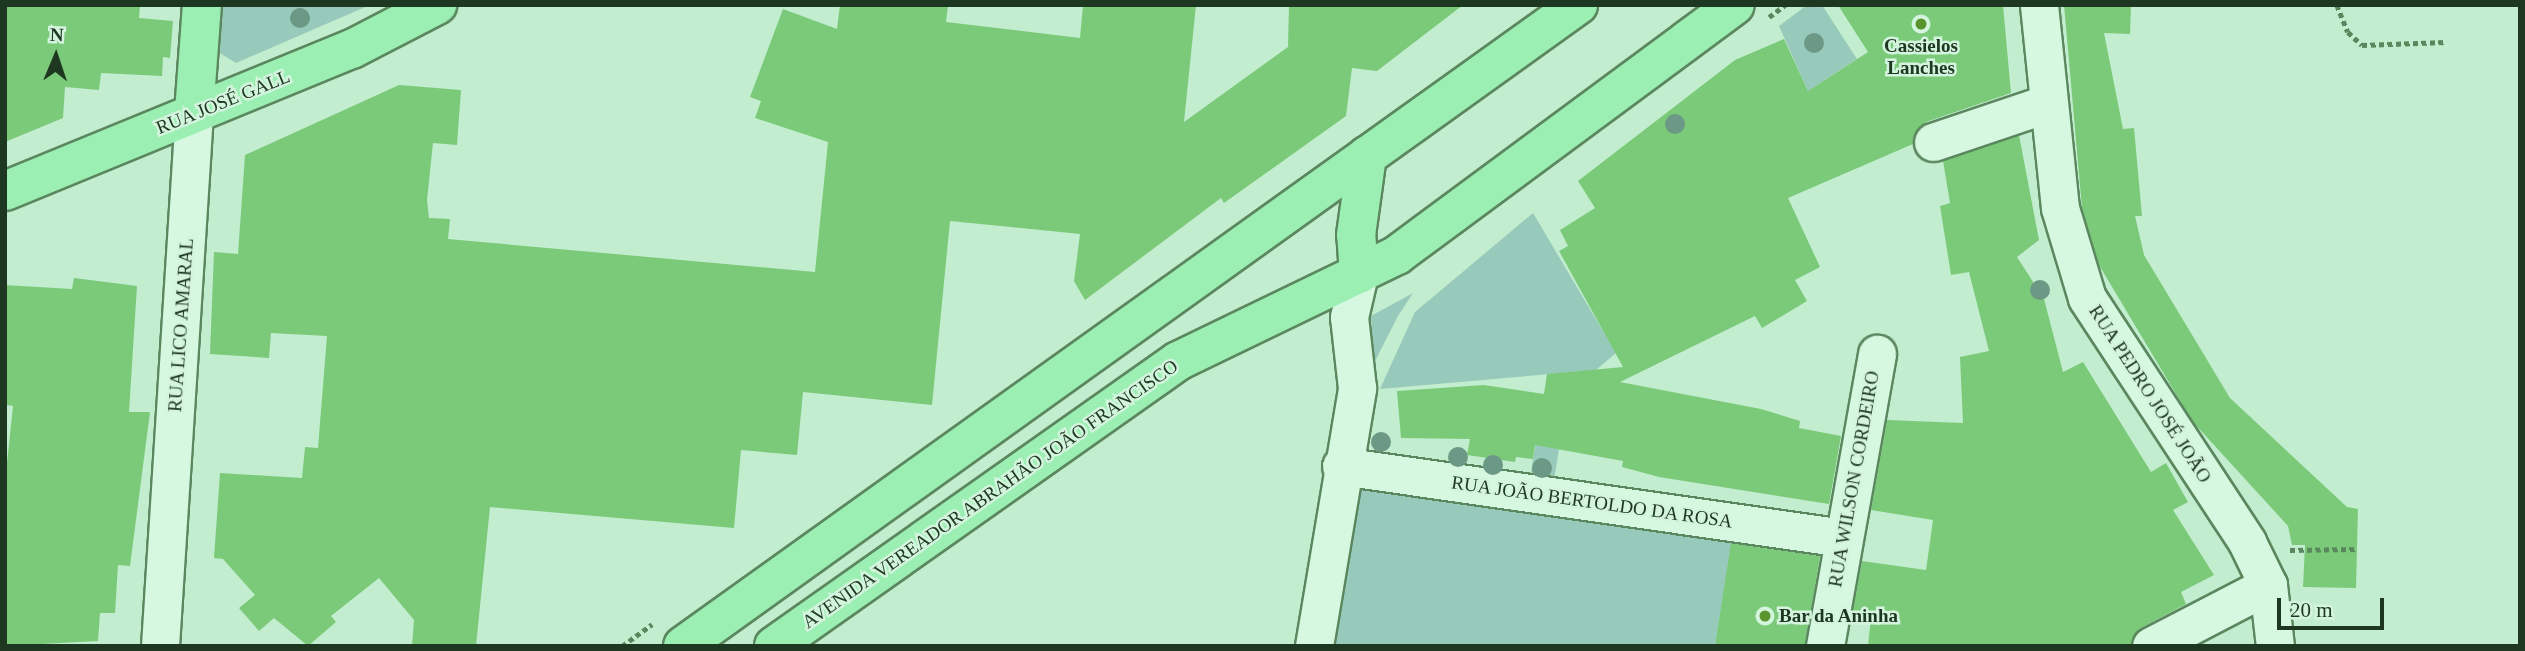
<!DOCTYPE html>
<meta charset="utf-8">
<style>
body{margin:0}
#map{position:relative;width:2525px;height:651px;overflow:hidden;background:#c3edcf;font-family:Georgia,serif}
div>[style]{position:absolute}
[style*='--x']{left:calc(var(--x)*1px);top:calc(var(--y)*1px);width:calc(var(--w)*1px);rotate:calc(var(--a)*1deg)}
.green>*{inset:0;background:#98cabb;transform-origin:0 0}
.building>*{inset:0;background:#7bca7a}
.path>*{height:4.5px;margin-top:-2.25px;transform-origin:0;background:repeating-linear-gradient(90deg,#5b875f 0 5px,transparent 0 8.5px)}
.roads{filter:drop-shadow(2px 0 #5b875f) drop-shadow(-2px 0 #5b875f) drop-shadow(0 2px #5b875f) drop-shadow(0 -2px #5b875f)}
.minor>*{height:37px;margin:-18.5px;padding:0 18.5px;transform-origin:18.5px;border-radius:18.5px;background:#d6f8e0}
.major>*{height:38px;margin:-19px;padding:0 19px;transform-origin:19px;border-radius:19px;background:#9cefb2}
.trees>*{width:20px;height:20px;margin:-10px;border-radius:50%;background:#6c9886}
.dots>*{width:19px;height:19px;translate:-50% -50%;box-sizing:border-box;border:4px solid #d3f4dd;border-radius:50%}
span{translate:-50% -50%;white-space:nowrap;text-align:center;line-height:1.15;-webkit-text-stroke:5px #d3f4dd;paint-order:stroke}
.poi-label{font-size:19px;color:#1e3720;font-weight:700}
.left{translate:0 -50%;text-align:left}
.street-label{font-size:19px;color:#1e3720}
.frame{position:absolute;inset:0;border:7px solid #1e3720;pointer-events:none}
.north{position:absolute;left:21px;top:21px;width:70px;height:70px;-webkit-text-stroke:5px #d3f4dd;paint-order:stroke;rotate:2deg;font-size:19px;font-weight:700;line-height:28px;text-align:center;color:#1e3720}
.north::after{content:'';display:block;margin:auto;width:24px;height:32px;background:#1e3720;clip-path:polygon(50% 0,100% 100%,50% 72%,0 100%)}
.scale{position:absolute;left:2277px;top:598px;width:107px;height:32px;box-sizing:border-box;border:4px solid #1e3720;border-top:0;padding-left:9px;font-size:21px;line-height:24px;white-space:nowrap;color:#1e3720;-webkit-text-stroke:5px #d3f4dd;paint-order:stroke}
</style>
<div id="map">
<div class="green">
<i style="clip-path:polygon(222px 5px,370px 5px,236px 63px,218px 52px)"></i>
<i style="clip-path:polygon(1807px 5px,1822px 5px,1857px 59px,1808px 91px,1779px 26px)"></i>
<i style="clip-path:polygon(1533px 213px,1616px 353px,1596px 370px,1380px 389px,1415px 312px)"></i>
<i style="clip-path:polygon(1413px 293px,1398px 316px,1373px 365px,1371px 316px)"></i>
<i style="left:1538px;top:428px;width:24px;height:48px;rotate:9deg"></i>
<i style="clip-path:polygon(1357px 485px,1733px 535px,1715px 646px,1332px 646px)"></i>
</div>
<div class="building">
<i style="clip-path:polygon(5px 5px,140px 5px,139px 18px,173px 21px,170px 58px,163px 57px,162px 76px,101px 73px,99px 90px,65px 87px,63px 118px,5px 142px)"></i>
<i style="clip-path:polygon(840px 5px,948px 5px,946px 22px,1080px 38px,1083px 5px,1196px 5px,1184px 122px,1288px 47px,1289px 5px,1463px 5px,1377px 71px,1352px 68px,1346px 116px,1224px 203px,1221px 198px,1085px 300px,1074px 281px,1080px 234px,950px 221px,932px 405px,803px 392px,797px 455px,741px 450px,734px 528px,490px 507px,476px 646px,412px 646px,414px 620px,379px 578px,331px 616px,336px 622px,308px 646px,274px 618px,259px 631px,239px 608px,255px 595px,223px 559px,214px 558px,220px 473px,302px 478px,305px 447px,318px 448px,327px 336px,271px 333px,269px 358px,210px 354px,214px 252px,238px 254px,245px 155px,399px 85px,461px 90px,457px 145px,433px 143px,427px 200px,429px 218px,450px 219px,448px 239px,815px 272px,828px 142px,755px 118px,761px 101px,750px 97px,783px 9px,837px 29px)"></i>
<i style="clip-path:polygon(1838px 5px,2003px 5px,2011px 93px,1926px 122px,1913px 144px,1788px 198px,1820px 267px,1795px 280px,1807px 301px,1762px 328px,1755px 316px,1620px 382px,1761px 409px,1800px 421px,1799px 428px,1841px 436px,1829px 504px,1659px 477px,1622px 467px,1623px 461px,1535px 445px,1533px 459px,1516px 457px,1515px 462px,1467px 455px,1470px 439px,1401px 438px,1397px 391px,1484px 385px,1544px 394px,1547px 374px,1623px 367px,1559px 251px,1568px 246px,1560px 230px,1595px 208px,1578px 181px,1735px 60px,1784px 39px,1808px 91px,1868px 52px)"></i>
<i style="clip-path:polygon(2064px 5px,2131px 5px,2130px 34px,2104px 33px,2123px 129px,2134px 128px,2142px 216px,2135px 216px,2144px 255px,2230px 398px,2347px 507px,2358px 509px,2356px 588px,2303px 587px,2305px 545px,2292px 545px,2288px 526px,2192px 421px,2099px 265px,2082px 208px)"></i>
<i style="clip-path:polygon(2019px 135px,2039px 240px,2017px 257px,2044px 299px,2063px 372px,2083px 362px,2151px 472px,2166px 463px,2188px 502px,2173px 510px,2214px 575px,2181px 592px,2186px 604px,2141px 628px,2130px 646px,1868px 646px,1871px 617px,1852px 615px,1862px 561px,1926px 570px,1933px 520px,1871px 510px,1887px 420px,1963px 423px,1960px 357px,1989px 351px,1969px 272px,1951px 275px,1940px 206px,1950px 203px,1943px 161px)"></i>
<i style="clip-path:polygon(74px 278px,137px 286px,129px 412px,150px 412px,130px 566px,118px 565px,115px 613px,100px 613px,98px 641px,5px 646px,5px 482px,13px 406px,6px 405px,5px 285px,72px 289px)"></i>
<i style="clip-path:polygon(1731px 543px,1820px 556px,1805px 646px,1715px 646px)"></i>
</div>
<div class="path">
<i style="--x:2337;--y:5;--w:29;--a:68"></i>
<i style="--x:2348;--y:32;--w:19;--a:43"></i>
<i style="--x:2362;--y:45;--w:84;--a:-2"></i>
<i style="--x:1769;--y:17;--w:20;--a:-37"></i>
<i style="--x:2290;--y:550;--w:68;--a:-0.8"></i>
<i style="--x:622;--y:646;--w:37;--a:-36"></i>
</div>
<div class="roads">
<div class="minor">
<i style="--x:2039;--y:5;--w:204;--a:84.1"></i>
<i style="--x:2060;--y:208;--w:94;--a:73.3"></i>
<i style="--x:2087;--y:298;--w:292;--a:56.7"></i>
<i style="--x:2247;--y:542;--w:48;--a:64"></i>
<i style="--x:2268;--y:585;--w:61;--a:83.5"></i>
<i style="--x:1933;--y:142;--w:119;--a:-18.6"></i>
<i style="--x:1341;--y:466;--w:507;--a:8.16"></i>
<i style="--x:160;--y:646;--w:534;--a:-86.35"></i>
<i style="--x:1314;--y:646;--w:262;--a:-80.5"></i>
<i style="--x:1357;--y:388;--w:71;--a:-96.4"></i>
<i style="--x:1349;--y:317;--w:44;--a:-76.9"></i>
<i style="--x:1825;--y:646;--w:297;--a:-79.9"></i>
<i style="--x:2151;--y:646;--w:132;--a:-27.5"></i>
</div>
<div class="major">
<i style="--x:194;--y:113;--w:108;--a:-85.8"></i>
<i style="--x:5;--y:191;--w:375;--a:-22.3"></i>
<i style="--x:352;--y:49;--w:96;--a:-27.4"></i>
<i style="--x:1359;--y:274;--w:39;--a:-94"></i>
<i style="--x:1356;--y:235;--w:80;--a:-82.1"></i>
<i style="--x:683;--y:646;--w:1101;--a:-35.61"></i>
<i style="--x:774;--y:646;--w:494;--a:-35.2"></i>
<i style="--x:1178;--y:361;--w:243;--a:-25.8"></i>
<i style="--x:1397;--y:255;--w:420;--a:-36.5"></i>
</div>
</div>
<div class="trees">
<i style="left:300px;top:18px"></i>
<i style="left:1814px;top:43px"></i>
<i style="left:1675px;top:124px"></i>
<i style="left:2040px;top:290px"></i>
<i style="left:1381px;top:442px"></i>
<i style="left:1458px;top:457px"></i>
<i style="left:1493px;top:465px"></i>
<i style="left:1542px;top:468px"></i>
</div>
<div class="dots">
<i style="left:1921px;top:24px;background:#59942c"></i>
<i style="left:1765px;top:616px;background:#59942c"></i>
</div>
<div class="poi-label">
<span style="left:1921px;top:57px">Cassielos<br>Lanches</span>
<span class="left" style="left:1779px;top:616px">Bar da Aninha</span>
</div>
<div class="street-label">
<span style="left:223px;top:102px;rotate:-22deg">RUA JOSÉ GALL</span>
<span style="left:181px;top:325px;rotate:-86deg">RUA LICO AMARAL</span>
<span style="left:2150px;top:394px;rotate:57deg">RUA PEDRO JOSÉ JOÃO</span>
<span style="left:1854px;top:479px;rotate:-80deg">RUA WILSON CORDEIRO</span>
<span style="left:990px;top:494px;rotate:-35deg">AVENIDA VEREADOR ABRAHÃO JOÃO FRANCISCO</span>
<span style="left:1592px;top:502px;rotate:8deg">RUA JOÃO BERTOLDO DA ROSA</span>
</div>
<div class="frame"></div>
<div class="north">N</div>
<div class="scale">20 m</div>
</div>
